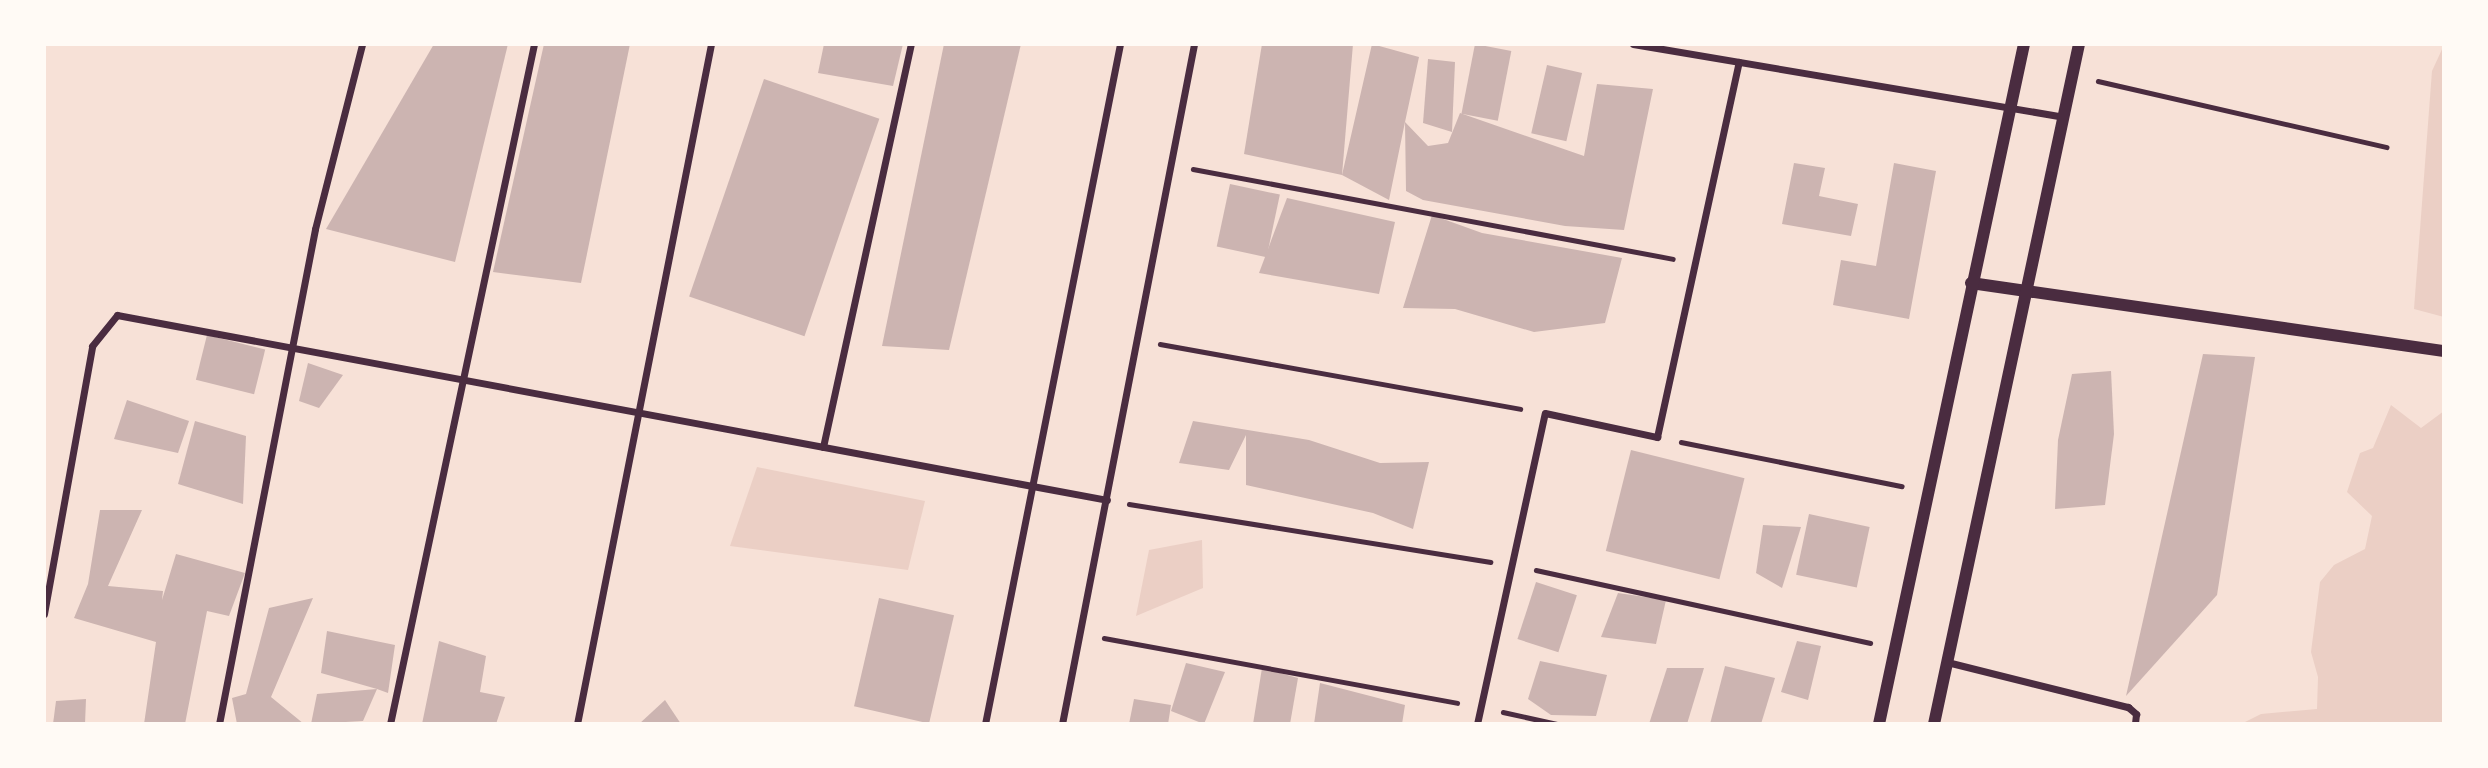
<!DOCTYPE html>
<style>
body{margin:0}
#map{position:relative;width:2488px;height:768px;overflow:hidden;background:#f7e1d7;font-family:"Alegreya Sans",sans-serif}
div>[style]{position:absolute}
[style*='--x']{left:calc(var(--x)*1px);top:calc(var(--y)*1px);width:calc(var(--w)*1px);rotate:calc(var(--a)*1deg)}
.green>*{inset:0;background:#ebcfc5}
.building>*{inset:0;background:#ccb4b1;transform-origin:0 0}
.path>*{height:4.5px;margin:-2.25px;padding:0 2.25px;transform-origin:2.25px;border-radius:2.25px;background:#4a2c40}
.minor>*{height:7px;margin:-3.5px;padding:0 3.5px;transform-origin:3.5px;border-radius:3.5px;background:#4a2c40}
.tertiary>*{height:12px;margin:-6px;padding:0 6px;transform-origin:6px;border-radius:6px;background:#4a2c40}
span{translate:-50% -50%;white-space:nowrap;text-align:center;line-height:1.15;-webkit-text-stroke:7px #fffaf5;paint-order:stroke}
.frame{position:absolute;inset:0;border:46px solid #fffaf5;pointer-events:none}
</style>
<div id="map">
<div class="green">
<i style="clip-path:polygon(2444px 45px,2444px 317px,2414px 309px,2432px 71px)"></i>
<i style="clip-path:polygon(2391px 405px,2421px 428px,2444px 411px,2444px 724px,2241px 724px,2261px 714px,2317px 709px,2318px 677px,2311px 652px,2320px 582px,2334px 565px,2365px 549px,2372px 516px,2347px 492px,2360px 453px,2373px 448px)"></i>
<i style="clip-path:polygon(757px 467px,925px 501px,908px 570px,730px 546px)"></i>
<i style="clip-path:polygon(1202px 540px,1203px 588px,1136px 616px,1149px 550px)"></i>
</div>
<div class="building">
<i style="clip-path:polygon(434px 44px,508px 44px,455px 262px,326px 229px)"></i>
<i style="clip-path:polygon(544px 44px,630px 44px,581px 283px,493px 272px)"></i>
<i style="clip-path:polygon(824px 44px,903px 44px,893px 86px,818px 73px)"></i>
<i style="clip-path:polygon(944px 44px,1021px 44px,949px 350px,882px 346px)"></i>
<i style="clip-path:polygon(1262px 44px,1353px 44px,1342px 175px,1244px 154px)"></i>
<i style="clip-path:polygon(1372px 44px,1419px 57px,1405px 122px,1428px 146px,1448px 143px,1460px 113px,1584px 156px,1597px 84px,1653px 89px,1624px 230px,1565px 226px,1423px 200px,1406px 191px,1405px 122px,1389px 200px,1342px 175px)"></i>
<i style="left:1475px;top:44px;width:37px;height:71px;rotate:11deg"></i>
<i style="clip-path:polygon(1428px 59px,1455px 62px,1452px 132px,1423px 123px)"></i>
<i style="left:1547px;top:65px;width:36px;height:70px;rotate:13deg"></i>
<i style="left:764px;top:79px;width:122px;height:230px;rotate:19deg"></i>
<i style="clip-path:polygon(1794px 163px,1825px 168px,1819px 196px,1858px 204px,1851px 236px,1782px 224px)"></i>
<i style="clip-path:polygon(1894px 163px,1936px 171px,1909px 319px,1833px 305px,1841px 260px,1876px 266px)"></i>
<i style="left:1230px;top:184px;width:51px;height:64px;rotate:12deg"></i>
<i style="clip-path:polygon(1287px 198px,1395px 222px,1379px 294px,1259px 273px)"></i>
<i style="clip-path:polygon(1432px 215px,1482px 233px,1622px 258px,1605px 323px,1534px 332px,1455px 309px,1403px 308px)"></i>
<i style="left:207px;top:335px;width:60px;height:46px;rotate:14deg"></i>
<i style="clip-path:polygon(2203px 354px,2255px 357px,2217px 595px,2126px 696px)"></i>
<i style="clip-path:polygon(308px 363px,343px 375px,319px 408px,299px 401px)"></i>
<i style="clip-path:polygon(2111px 371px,2114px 434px,2105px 505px,2055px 509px,2058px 440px,2072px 374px)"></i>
<i style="clip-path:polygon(127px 400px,189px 421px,178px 453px,114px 439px)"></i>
<i style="clip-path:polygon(195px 421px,246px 436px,243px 504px,178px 484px)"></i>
<i style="clip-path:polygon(1193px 421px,1309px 440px,1380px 463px,1429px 462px,1413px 529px,1373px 513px,1246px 485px,1246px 435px,1229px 470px,1179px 463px)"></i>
<i style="left:1631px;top:450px;width:117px;height:104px;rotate:14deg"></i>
<i style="clip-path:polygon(100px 510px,142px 510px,108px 586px,163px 591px,162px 600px,176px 554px,245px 573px,229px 616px,207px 611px,185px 724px,144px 724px,156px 642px,74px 618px,88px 584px)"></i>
<i style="left:1809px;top:514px;width:62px;height:62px;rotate:12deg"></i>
<i style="clip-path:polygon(1763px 525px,1801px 527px,1782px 588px,1756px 573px)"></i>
<i style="left:1536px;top:582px;width:43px;height:60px;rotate:18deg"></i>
<i style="clip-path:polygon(1618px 593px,1666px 600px,1656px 644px,1601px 637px)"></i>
<i style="clip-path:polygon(313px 598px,271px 697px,304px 724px,237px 724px,232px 698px,246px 694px,269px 608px)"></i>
<i style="left:879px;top:598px;width:77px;height:111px;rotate:13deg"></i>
<i style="clip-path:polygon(327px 631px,395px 645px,388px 693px,377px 689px,363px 721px,311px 724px,317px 694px,377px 689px,321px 673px)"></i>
<i style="clip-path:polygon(439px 641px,486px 656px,480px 692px,505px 697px,496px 724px,422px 724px)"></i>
<i style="clip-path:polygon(1797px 641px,1821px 646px,1808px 700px,1781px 692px)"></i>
<i style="clip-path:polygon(1540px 661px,1607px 675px,1596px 716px,1551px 715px,1528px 699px)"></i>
<i style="clip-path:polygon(1186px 663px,1225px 672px,1204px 724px,1171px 711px)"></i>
<i style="clip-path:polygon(1725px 666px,1775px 678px,1761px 724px,1710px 724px)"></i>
<i style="clip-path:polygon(1262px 668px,1298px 678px,1290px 724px,1253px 724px)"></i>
<i style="clip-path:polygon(1667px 668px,1704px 668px,1687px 724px,1649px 724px)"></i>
<i style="clip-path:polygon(1320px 683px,1405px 705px,1402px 724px,1314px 724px)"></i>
<i style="clip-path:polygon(86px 699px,85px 724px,53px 724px,56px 701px)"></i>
<i style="clip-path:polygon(1134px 699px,1171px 705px,1168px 724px,1129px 724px)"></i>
<i style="clip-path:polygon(665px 700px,681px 724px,639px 724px)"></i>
</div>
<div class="path">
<i style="--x:2098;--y:81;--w:296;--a:12.9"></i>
<i style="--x:1193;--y:169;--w:488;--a:10.6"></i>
<i style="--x:1160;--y:344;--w:366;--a:10.2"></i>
<i style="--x:1681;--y:442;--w:225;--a:11.3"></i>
<i style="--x:1129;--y:504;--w:366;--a:9.1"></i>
<i style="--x:1536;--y:570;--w:342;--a:12.3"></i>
<i style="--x:1104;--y:638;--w:359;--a:10.4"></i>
<i style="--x:1503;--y:712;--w:55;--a:12.5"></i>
</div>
<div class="minor">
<i style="--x:1633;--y:44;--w:436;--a:9.6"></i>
<i style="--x:823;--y:447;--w:412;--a:-77.7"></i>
<i style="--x:44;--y:614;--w:272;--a:-79.8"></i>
<i style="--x:92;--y:346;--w:40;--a:-51"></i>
<i style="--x:117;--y:315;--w:1007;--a:10.58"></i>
<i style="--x:1947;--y:662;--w:187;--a:14"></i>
<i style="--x:2128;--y:707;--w:11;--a:41"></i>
<i style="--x:2136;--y:714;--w:10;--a:96"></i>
<i style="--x:219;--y:724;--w:504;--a:-79.02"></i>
<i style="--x:315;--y:229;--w:191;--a:-75.7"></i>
<i style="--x:390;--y:724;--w:695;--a:-78.04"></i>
<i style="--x:577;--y:724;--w:693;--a:-78.85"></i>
<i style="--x:985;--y:724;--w:693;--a:-78.77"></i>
<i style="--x:1062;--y:724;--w:693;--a:-79.01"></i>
<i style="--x:1477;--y:724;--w:318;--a:-77.7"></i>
<i style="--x:1545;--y:413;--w:115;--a:12.1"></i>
<i style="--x:1657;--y:437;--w:384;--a:-77.7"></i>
</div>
<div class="tertiary">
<i style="--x:1971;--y:283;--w:478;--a:8.2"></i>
<i style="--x:1879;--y:724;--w:695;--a:-77.96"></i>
<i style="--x:1934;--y:724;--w:695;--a:-77.96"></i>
</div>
<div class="frame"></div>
</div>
